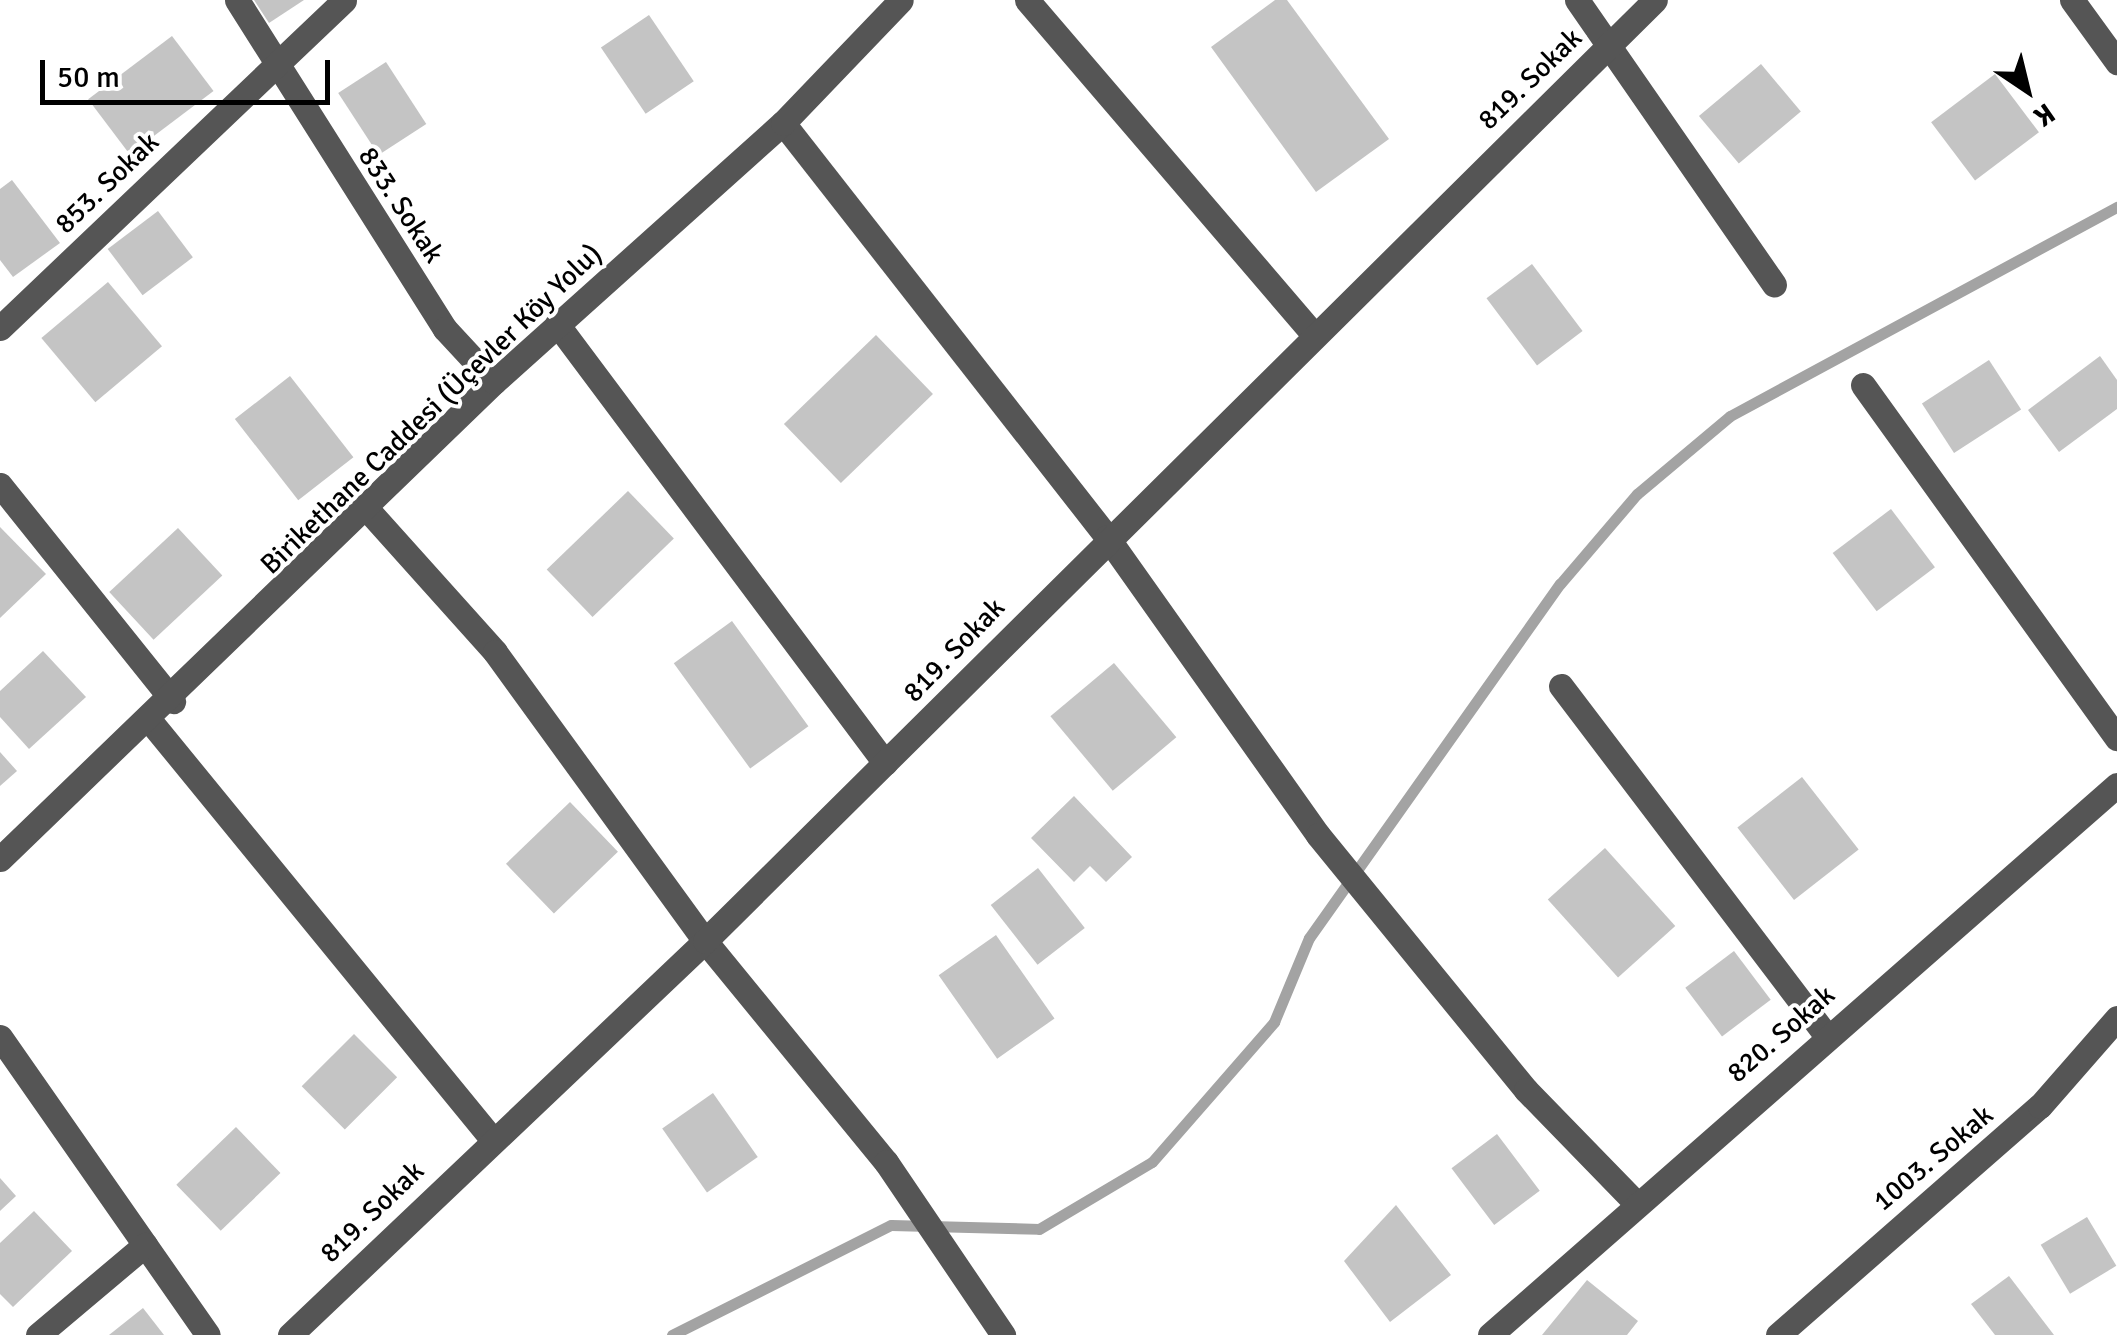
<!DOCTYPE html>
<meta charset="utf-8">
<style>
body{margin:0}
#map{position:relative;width:2117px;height:1335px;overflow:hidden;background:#fff;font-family:Signika,sans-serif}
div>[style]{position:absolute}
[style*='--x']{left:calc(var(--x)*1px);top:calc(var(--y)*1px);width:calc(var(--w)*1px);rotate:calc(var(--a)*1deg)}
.stream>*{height:11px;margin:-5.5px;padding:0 5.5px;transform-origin:5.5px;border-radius:5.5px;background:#a3a3a3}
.building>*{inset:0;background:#c4c4c4;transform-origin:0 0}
.minor>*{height:25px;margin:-12.5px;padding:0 12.5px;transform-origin:12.5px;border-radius:12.5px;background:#555}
span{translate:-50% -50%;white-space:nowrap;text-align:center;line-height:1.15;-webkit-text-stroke:8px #fff;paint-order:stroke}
.street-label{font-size:28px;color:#000}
.north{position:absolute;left:1977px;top:40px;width:100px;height:100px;-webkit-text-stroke:8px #fff;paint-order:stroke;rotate:145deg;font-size:28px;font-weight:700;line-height:40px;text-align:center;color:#000}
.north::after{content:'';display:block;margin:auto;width:35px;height:45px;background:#000;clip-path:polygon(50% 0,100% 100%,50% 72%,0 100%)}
.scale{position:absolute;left:40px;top:60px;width:290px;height:45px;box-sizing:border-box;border:5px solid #000;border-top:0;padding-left:12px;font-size:30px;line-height:35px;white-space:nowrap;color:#000;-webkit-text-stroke:8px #fff;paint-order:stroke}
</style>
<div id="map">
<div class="stream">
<i style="--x:672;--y:1335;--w:245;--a:-26.7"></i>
<i style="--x:891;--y:1225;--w:148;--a:1.5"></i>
<i style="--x:1039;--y:1229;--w:131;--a:-30.7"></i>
<i style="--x:1152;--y:1162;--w:186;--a:-48.9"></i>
<i style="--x:1274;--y:1022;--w:91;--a:-67.4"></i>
<i style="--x:1309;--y:938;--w:434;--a:-54.7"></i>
<i style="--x:1560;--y:584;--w:118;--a:-49.5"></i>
<i style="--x:1637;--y:494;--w:121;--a:-40"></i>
<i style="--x:1730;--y:416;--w:440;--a:-28.4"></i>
</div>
<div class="building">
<i style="clip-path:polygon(254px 0,304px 0,269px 23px)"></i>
<i style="clip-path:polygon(1275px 0,1287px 0,1389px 139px,1316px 192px,1211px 47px)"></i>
<i style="left:649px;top:15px;width:80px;height:58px;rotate:56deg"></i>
<i style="left:172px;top:36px;width:69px;height:105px;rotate:53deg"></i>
<i style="left:386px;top:62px;width:74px;height:57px;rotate:57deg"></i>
<i style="left:1761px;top:64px;width:62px;height:81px;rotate:50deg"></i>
<i style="left:1995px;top:74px;width:73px;height:80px;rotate:53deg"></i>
<i style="clip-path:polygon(12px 180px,60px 243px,13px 277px,0 260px,0 189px)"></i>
<i style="left:158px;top:211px;width:58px;height:63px;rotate:53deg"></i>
<i style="left:1532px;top:264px;width:84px;height:57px;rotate:53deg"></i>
<i style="left:108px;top:282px;width:84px;height:87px;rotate:50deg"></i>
<i style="left:876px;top:335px;width:82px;height:128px;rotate:46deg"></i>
<i style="clip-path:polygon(2100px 356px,2117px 380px,2117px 409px,2059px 452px,2028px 410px)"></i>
<i style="left:1989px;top:360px;width:59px;height:80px;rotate:57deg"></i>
<i style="left:290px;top:376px;width:103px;height:70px;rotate:52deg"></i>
<i style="left:628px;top:491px;width:66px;height:113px;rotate:46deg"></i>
<i style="left:1891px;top:509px;width:73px;height:73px;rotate:53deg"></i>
<i style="clip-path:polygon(0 527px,46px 574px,0 618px)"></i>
<i style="left:178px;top:528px;width:65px;height:94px;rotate:47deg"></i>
<i style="left:732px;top:621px;width:130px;height:72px;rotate:54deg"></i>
<i style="clip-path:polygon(43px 651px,86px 697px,29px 749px,0 717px,0 691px)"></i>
<i style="left:1114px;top:663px;width:97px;height:83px;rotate:50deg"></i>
<i style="clip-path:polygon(0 752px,17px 771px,0 786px)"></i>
<i style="left:1802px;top:777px;width:92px;height:82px;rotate:52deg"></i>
<i style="clip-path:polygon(1074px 796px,1132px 857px,1106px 882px,1090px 866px,1074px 882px,1031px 838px)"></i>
<i style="left:570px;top:802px;width:69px;height:89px;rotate:46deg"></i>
<i style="left:1605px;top:848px;width:105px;height:77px;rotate:48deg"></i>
<i style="left:1038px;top:868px;width:76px;height:60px;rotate:52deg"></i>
<i style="left:996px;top:935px;width:102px;height:70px;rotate:55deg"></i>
<i style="left:1734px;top:951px;width:61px;height:61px;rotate:53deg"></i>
<i style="left:354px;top:1034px;width:61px;height:74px;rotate:45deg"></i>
<i style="left:713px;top:1093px;width:78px;height:62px;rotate:55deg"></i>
<i style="left:236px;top:1127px;width:64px;height:83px;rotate:46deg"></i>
<i style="left:1497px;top:1134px;width:71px;height:57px;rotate:53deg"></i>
<i style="clip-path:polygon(0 1178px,16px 1196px,0 1211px)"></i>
<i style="clip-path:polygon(1396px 1205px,1451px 1275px,1390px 1322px,1344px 1261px)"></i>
<i style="clip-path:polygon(34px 1211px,72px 1251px,13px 1307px,0 1294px,0 1243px)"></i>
<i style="left:2087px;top:1217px;width:57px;height:54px;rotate:59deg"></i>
<i style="clip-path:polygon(2009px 1276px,2054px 1335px,1995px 1335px,1971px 1304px)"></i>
<i style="clip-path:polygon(1587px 1280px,1638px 1321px,1627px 1335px,1542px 1335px)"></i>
<i style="clip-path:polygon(143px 1308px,164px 1335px,109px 1335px)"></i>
</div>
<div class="minor">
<i style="--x:237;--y:0;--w:389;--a:57.7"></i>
<i style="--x:445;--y:329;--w:72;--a:47.2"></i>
<i style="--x:1027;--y:0;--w:438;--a:49.4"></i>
<i style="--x:1577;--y:0;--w:346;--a:55.3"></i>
<i style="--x:2072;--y:0;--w:77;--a:54"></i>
<i style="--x:783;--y:123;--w:526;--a:51.95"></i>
<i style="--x:1107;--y:537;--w:365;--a:54.7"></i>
<i style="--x:1318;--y:835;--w:329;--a:50.8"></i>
<i style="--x:1526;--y:1090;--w:156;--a:45.8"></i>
<i style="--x:557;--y:324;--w:548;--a:53.23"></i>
<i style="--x:0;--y:328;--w:475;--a:-43.6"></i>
<i style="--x:1863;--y:385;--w:435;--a:54.3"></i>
<i style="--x:0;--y:485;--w:277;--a:51.3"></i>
<i style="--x:366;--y:508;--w:193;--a:48.1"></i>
<i style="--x:495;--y:652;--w:357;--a:54"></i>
<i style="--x:705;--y:941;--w:286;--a:50.7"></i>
<i style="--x:886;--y:1162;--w:209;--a:55.9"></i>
<i style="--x:1561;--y:686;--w:438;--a:52.8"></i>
<i style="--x:150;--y:721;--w:540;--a:50.71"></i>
<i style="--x:0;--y:859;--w:687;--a:-44"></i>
<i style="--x:494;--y:382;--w:388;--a:-41.9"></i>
<i style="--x:783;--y:123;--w:170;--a:-46.2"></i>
<i style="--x:0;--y:1037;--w:363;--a:55.1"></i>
<i style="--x:38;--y:1335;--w:140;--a:-40.1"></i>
<i style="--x:290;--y:1335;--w:572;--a:-43.51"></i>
<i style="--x:705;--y:941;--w:1337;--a:-44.73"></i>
<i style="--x:1490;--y:1335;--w:834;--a:-41.26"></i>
<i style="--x:1778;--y:1335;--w:348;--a:-41.2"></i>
<i style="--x:2040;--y:1106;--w:117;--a:-48.8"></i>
</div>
<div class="street-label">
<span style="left:1530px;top:79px;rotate:-44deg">819. Sokak</span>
<span style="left:107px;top:183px;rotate:-44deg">853. Sokak</span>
<span style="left:401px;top:205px;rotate:57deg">833. Sokak</span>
<span style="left:431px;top:409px;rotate:-44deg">Birikethane Caddesi (Üçevler Köy Yolu)</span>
<span style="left:954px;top:650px;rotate:-46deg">819. Sokak</span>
<span style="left:1781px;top:1034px;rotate:-41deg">820. Sokak</span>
<span style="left:1933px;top:1158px;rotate:-40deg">1003. Sokak</span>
<span style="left:372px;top:1212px;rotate:-44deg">819. Sokak</span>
</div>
<div class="north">K</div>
<div class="scale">50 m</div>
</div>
